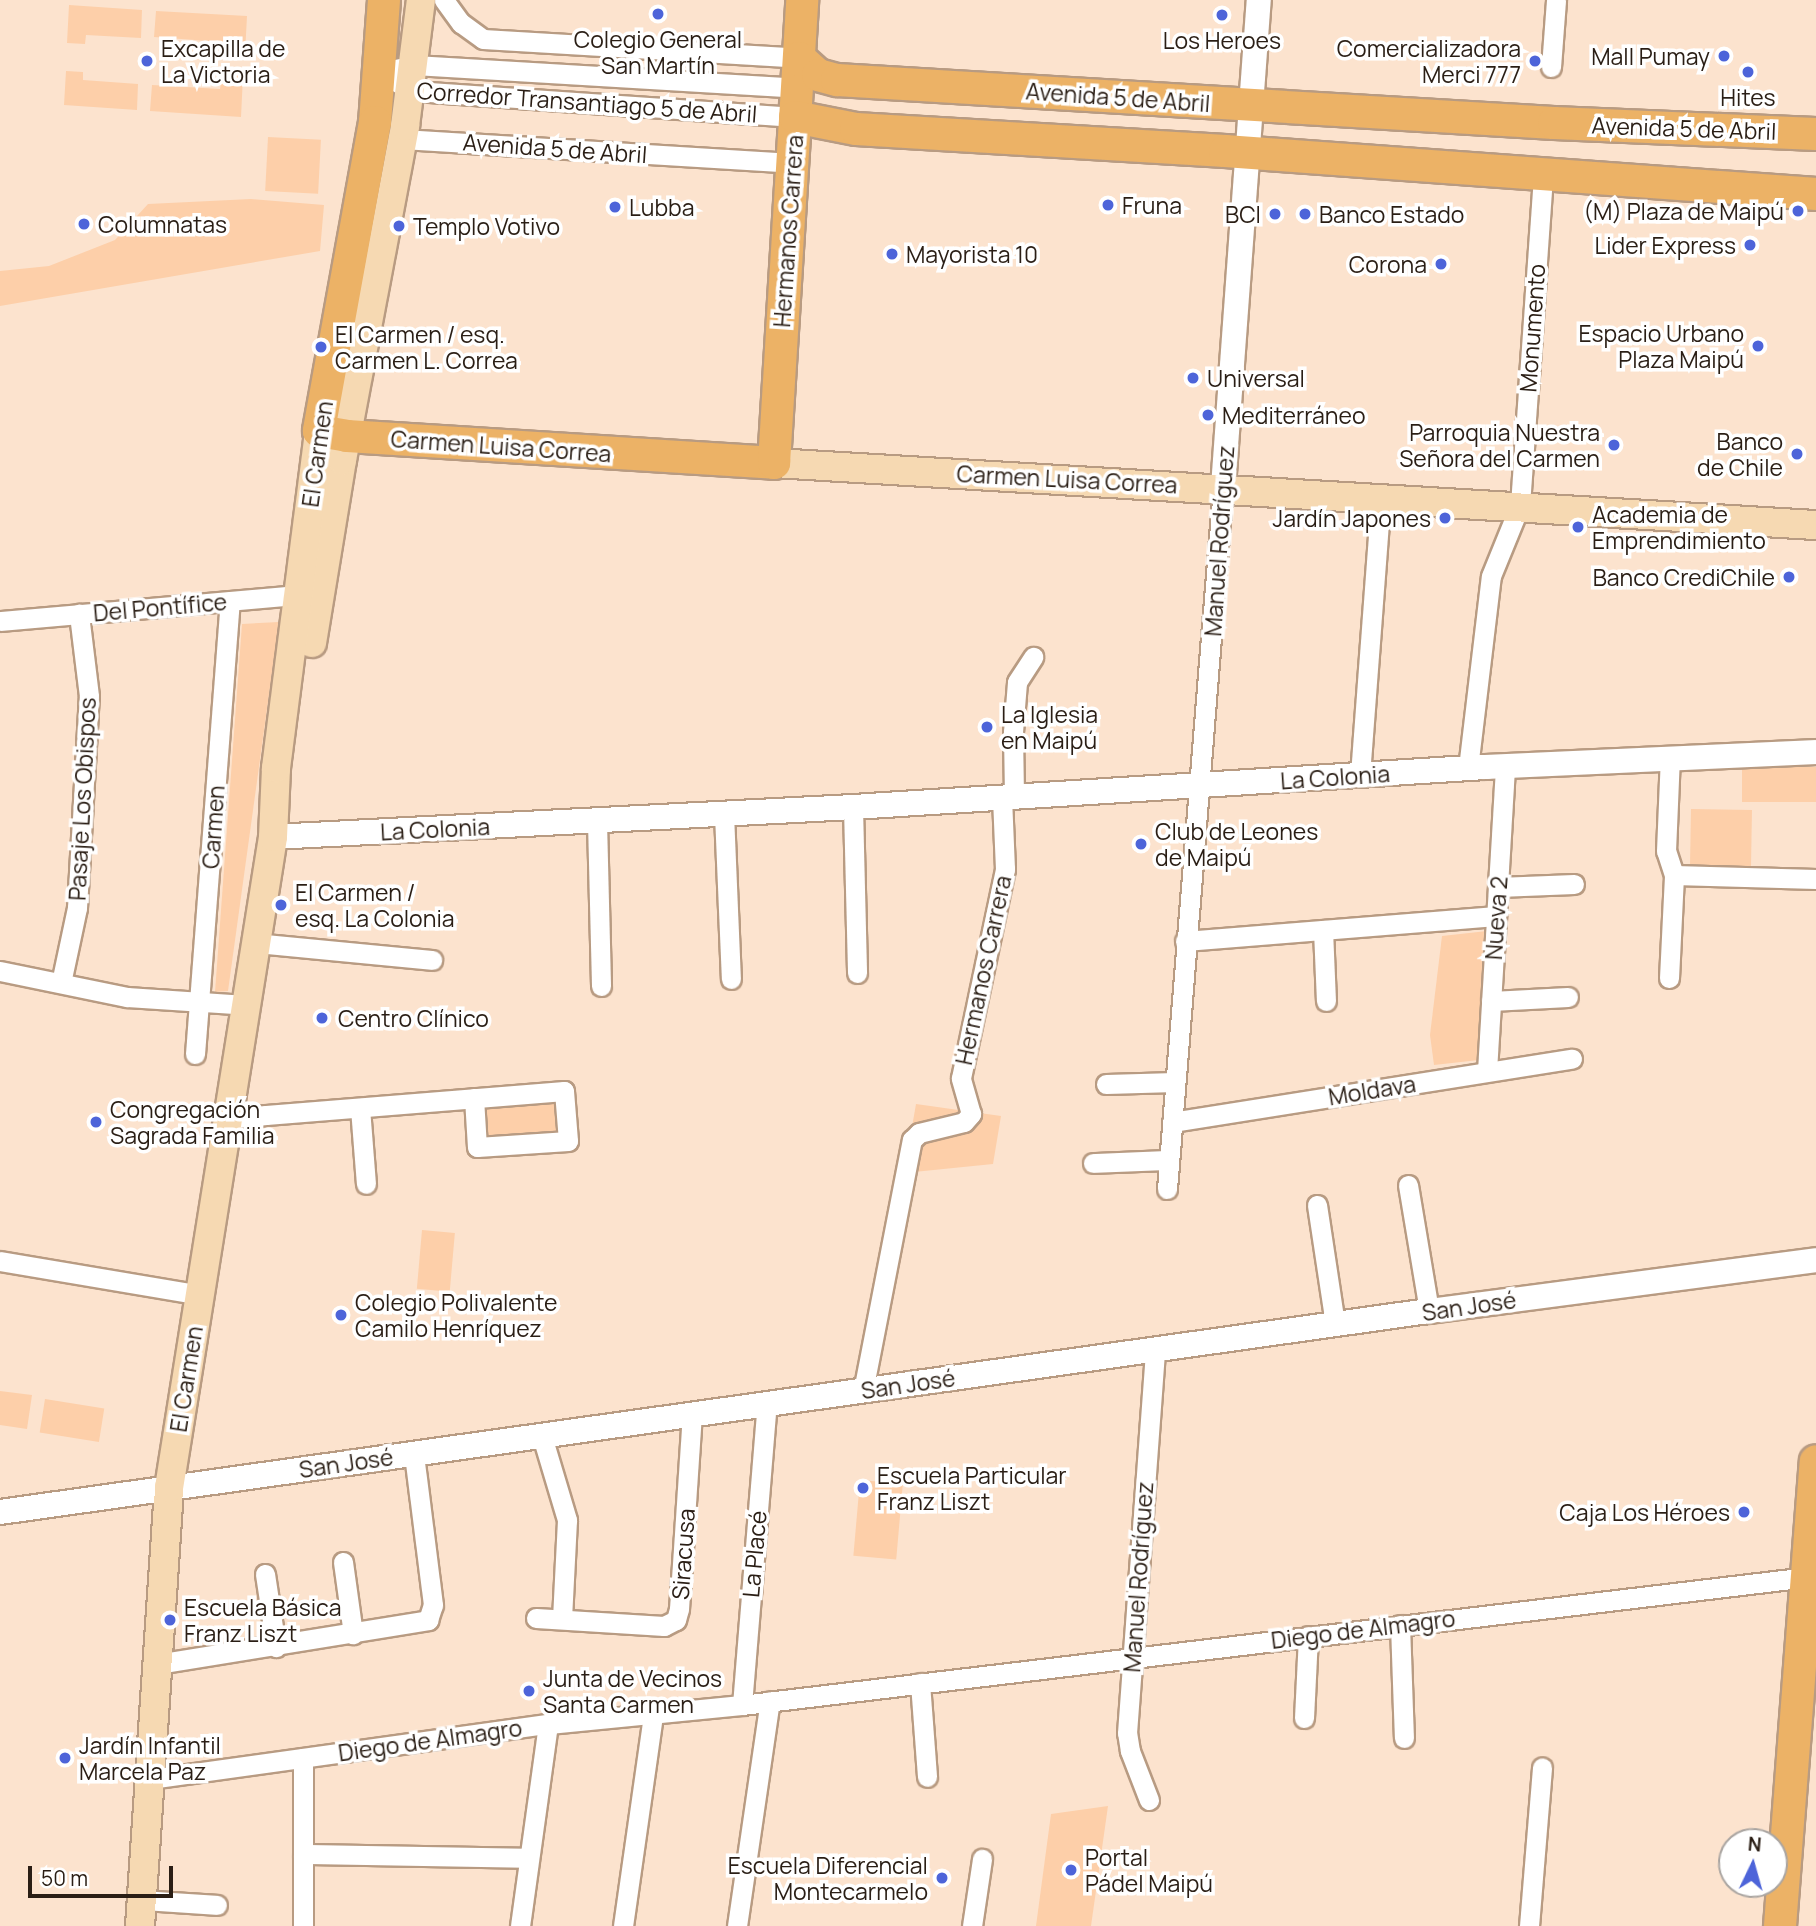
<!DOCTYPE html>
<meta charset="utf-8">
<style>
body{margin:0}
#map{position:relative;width:1816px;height:1926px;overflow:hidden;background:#fce3ce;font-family:Manrope,sans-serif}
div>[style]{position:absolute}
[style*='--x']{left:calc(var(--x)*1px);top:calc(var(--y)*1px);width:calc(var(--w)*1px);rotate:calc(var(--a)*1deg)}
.green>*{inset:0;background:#fdcfa9;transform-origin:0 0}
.roads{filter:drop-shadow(2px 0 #b89b82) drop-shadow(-2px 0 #b89b82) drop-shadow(0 2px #b89b82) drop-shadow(0 -2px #b89b82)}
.minor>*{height:19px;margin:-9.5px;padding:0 9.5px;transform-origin:9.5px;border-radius:9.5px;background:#fff}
.tertiary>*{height:24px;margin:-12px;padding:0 12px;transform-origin:12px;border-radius:12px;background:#fff}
.secondary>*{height:28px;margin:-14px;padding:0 14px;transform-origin:14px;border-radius:14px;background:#f6d9b2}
.primary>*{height:32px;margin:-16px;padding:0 16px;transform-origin:16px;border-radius:16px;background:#ecb266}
.dots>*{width:19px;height:19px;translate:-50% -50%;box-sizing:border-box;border:4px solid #fff;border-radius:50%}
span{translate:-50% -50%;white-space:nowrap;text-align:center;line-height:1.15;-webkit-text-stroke:7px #fff;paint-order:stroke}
.poi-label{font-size:23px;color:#2a1e15}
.left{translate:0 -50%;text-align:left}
.right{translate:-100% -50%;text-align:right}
.street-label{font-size:23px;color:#2a1e15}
.north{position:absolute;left:1718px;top:1828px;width:70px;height:70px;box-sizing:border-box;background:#fff;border:2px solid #aaa5a1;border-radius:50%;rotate:5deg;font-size:19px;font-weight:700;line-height:28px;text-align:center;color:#2a1e15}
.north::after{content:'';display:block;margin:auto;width:24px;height:32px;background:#4d64d9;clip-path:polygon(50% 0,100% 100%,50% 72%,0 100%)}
.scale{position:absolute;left:28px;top:1866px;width:145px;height:32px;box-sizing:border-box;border:4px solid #2a1e15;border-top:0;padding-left:9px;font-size:21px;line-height:24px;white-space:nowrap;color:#2a1e15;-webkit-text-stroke:5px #fff;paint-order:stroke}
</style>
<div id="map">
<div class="green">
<i style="clip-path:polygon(69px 5px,142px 10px,141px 38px,86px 35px,85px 44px,67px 43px)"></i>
<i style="clip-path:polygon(156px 11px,247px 16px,245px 54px,222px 53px,222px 42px,154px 37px)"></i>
<i style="clip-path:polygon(66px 71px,83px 72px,83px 80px,138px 84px,137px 110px,64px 105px)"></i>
<i style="clip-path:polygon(222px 75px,243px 76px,241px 117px,150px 111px,152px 85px,220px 89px)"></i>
<i style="left:268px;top:137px;width:53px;height:54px;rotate:3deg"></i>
<i style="clip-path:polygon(251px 199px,324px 205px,320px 251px,0 306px,0 271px,49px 266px,115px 240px,148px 204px)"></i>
<i style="clip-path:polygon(279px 622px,228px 991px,215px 992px,242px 624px)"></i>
<i style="left:1816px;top:767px;width:35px;height:74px;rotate:90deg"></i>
<i style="left:1691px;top:809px;width:61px;height:63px;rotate:1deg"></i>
<i style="clip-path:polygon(1487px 931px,1479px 1060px,1434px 1065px,1430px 1035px,1442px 936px)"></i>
<i style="left:555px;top:1098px;width:35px;height:72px;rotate:87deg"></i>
<i style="clip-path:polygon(916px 1104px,1001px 1116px,993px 1164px,904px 1173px)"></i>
<i style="left:422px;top:1230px;width:33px;height:59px;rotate:5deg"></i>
<i style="clip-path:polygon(0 1391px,32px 1395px,27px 1429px,0 1425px)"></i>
<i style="left:45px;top:1399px;width:60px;height:34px;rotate:9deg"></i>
<i style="left:860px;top:1480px;width:43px;height:76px;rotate:5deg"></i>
<i style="clip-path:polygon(1108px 1806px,1091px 1926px,1036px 1926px,1051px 1814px)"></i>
</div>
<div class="roads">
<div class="minor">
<i style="--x:444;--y:0;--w:29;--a:54"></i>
<i style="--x:461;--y:23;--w:27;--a:36"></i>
<i style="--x:483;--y:39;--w:317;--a:3.4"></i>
<i style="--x:1551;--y:67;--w:67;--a:-85.7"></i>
<i style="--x:795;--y:117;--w:385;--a:-176.1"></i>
<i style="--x:411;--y:91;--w:36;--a:-148"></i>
<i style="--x:381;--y:72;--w:34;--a:-12"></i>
<i style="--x:414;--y:65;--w:384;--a:3.4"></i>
<i style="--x:402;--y:139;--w:391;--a:3.5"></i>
<i style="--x:0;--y:621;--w:310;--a:-5"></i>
<i style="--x:1468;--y:768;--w:193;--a:-83.2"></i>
<i style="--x:1491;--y:576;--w:77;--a:-67.8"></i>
<i style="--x:1520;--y:505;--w:332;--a:-86"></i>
<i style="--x:1360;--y:775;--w:278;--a:-85.7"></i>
<i style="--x:1014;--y:796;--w:64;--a:-90.9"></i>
<i style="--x:1013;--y:732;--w:50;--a:-85.4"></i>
<i style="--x:1017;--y:682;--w:30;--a:-57"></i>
<i style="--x:853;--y:807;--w:166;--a:88.6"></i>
<i style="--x:724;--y:814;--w:165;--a:87.6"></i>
<i style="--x:597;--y:821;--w:165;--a:88.6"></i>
<i style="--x:1674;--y:875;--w:142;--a:1.6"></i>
<i style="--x:1498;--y:887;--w:76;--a:-2.3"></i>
<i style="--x:1323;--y:930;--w:71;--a:87.6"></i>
<i style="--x:1185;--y:941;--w:312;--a:-4.6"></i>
<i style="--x:256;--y:943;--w:177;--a:5.5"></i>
<i style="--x:0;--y:971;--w:130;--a:11.6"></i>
<i style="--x:127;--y:997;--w:119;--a:3.8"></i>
<i style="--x:1669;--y:978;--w:103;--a:-87.2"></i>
<i style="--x:1674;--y:875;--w:25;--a:-108"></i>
<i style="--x:1666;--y:851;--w:94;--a:-87.6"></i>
<i style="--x:61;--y:983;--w:77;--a:-78"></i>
<i style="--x:77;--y:908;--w:212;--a:-86.8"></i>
<i style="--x:89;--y:696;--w:83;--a:-97"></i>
<i style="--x:1491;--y:1001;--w:77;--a:-3"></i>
<i style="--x:195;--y:1054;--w:454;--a:-85.6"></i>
<i style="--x:1487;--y:1071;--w:306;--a:-86.6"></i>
<i style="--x:1106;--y:1084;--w:69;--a:-1.7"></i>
<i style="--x:360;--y:1108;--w:76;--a:85.5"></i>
<i style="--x:228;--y:1119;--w:38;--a:-6"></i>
<i style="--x:266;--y:1115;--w:299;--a:-4.6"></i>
<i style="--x:564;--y:1091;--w:50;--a:85.4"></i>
<i style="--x:568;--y:1141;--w:91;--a:176.2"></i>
<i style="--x:477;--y:1147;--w:49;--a:-93.5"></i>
<i style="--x:1172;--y:1122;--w:405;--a:-9"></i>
<i style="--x:1093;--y:1163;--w:76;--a:-2.3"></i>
<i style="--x:1408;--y:1185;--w:128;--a:80.5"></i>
<i style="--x:1167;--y:1189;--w:704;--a:-85.44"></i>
<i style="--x:1317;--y:1205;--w:120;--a:81.4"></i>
<i style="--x:0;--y:1261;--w:203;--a:9.6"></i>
<i style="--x:863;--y:1391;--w:256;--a:-79"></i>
<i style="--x:912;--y:1140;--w:10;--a:-45"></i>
<i style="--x:919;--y:1133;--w:46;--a:-13.7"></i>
<i style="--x:964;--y:1122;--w:11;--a:-49"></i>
<i style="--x:971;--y:1114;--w:37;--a:-106"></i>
<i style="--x:961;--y:1078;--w:214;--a:-78.1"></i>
<i style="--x:1005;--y:869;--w:73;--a:-92.4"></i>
<i style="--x:542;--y:1436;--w:88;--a:73.4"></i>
<i style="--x:567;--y:1520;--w:99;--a:92.9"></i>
<i style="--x:343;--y:1562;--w:73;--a:82.1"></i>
<i style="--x:265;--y:1574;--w:74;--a:81.4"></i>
<i style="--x:536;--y:1618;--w:128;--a:3.6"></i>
<i style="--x:664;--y:1626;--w:13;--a:-27"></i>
<i style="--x:676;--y:1620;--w:11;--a:-75"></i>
<i style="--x:679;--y:1609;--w:195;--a:-86.2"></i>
<i style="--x:1400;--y:1625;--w:113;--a:88"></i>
<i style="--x:157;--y:1664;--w:275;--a:-9.2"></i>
<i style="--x:428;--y:1620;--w:16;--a:-72"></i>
<i style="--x:433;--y:1605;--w:152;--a:-97.2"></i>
<i style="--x:920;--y:1683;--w:94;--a:85.7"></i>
<i style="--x:742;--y:1705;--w:302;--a:-85.3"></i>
<i style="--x:1304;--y:1718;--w:82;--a:-87.2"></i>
<i style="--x:150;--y:1779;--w:402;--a:-7.9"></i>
<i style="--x:548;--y:1724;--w:195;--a:-5.6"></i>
<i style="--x:742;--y:1705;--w:1073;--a:-6.85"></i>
<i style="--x:1149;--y:1800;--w:53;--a:-111.2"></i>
<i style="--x:1130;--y:1751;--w:18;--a:-99"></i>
<i style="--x:1127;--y:1733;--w:384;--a:-85.8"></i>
<i style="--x:303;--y:1854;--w:226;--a:1"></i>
<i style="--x:142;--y:1900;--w:75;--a:3.8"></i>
<i style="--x:303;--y:1926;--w:168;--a:-90"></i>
<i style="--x:520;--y:1926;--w:204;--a:-82.1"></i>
<i style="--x:623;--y:1926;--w:214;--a:-81.9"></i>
<i style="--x:737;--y:1926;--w:227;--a:-81.7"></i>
<i style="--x:972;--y:1926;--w:68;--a:-81.5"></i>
<i style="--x:1529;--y:1926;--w:159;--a:-85.3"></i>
</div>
<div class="tertiary">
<i style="--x:1223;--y:487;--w:488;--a:-85.8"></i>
<i style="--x:273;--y:837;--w:581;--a:-2.96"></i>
<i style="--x:853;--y:807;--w:634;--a:-3.62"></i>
<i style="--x:1486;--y:767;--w:330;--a:-2.6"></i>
<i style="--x:0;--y:1512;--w:1443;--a:-8.01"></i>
<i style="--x:1429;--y:1311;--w:390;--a:-7.5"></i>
</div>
<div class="secondary">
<i style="--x:774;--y:463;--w:1044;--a:3.41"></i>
<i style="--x:312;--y:643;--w:185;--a:-80.7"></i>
<i style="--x:342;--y:460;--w:340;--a:-79.3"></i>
<i style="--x:405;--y:126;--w:127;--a:-82.8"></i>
<i style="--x:140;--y:1926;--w:439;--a:-86.2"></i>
<i style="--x:169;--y:1488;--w:659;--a:-80.92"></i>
<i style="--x:273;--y:837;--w:69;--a:-87.5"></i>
<i style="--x:276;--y:768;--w:340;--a:-82.7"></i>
</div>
<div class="primary">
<i style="--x:384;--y:0;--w:122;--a:94.2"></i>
<i style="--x:375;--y:122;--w:314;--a:100.3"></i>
<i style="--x:319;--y:431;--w:28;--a:10"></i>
<i style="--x:347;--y:436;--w:428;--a:3.6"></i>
<i style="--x:774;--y:463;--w:464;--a:-86.5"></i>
<i style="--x:799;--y:58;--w:25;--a:42"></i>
<i style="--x:818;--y:75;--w:20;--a:15"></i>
<i style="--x:837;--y:80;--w:718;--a:3.43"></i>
<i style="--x:1554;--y:123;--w:262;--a:2.4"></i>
<i style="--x:795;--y:117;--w:62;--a:11.1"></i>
<i style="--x:856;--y:129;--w:370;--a:3.4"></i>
<i style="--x:1225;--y:151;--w:593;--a:4.16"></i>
<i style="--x:1780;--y:1926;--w:466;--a:-85.6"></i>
</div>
</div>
<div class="dots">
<i style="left:658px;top:14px;background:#4d64d9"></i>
<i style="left:1222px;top:15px;background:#4d64d9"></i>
<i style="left:1724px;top:56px;background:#4d64d9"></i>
<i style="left:147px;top:61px;background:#4d64d9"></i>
<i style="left:1535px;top:61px;background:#4d64d9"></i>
<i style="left:1748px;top:72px;background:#4d64d9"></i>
<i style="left:1108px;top:205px;background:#4d64d9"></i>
<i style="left:615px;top:207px;background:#4d64d9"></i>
<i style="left:1798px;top:211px;background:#4d64d9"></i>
<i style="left:1275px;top:214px;background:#4d64d9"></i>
<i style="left:1305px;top:214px;background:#4d64d9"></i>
<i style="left:84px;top:224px;background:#4d64d9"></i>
<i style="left:399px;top:226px;background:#4d64d9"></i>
<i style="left:1750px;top:245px;background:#4d64d9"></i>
<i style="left:892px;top:254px;background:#4d64d9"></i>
<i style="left:1441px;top:264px;background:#4d64d9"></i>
<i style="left:1758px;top:346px;background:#4d64d9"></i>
<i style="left:321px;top:347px;background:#4d64d9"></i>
<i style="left:1193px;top:378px;background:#4d64d9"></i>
<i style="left:1208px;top:415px;background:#4d64d9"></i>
<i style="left:1614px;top:445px;background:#4d64d9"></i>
<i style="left:1797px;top:454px;background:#4d64d9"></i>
<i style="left:1445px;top:518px;background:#4d64d9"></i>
<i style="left:1578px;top:527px;background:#4d64d9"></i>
<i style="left:1789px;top:577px;background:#4d64d9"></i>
<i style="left:987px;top:727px;background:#4d64d9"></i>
<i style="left:1141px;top:844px;background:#4d64d9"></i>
<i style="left:281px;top:905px;background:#4d64d9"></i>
<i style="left:322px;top:1018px;background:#4d64d9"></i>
<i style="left:96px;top:1122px;background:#4d64d9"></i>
<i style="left:341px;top:1315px;background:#4d64d9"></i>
<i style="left:863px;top:1488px;background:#4d64d9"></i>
<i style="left:1744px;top:1512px;background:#4d64d9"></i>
<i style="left:170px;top:1620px;background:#4d64d9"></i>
<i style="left:529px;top:1691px;background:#4d64d9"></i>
<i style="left:65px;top:1758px;background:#4d64d9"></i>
<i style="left:1071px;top:1870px;background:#4d64d9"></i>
<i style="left:942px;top:1878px;background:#4d64d9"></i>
</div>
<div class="poi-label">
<span style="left:658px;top:52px">Colegio General<br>San Martín</span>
<span style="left:1222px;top:40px">Los Heroes</span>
<span class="left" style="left:161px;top:61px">Excapilla de<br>La Victoria</span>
<span class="right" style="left:1521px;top:61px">Comercializadora<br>Merci 777</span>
<span class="right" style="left:1710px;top:56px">Mall Pumay</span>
<span style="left:1748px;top:97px">Hites</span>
<span class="left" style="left:1122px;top:205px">Fruna</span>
<span class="left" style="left:629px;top:207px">Lubba</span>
<span class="right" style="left:1784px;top:211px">(M) Plaza de Maipú</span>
<span class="right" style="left:1261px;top:214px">BCI</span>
<span class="left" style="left:1319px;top:214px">Banco Estado</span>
<span class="left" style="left:98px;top:224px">Columnatas</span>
<span class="left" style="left:413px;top:226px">Templo Votivo</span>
<span class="right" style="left:1736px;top:245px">Lider Express</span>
<span class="left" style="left:906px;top:254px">Mayorista 10</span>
<span class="right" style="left:1427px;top:264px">Corona</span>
<span class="right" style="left:1744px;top:346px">Espacio Urbano<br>Plaza Maipú</span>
<span class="left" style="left:335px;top:347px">El Carmen / esq.<br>Carmen L. Correa</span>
<span class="left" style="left:1207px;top:378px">Universal</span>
<span class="left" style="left:1222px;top:415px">Mediterráneo</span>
<span class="right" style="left:1600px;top:445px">Parroquia Nuestra<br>Señora del Carmen</span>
<span class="right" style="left:1783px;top:454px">Banco<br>de Chile</span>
<span class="left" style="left:1592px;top:527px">Academia de<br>Emprendimiento</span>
<span class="right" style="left:1431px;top:518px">Jardín Japones</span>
<span class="right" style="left:1775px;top:577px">Banco CrediChile</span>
<span class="left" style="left:1001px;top:727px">La Iglesia<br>en Maipú</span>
<span class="left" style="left:1155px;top:844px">Club de Leones<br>de Maipú</span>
<span class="left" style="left:295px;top:905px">El Carmen /<br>esq. La Colonia</span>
<span class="left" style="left:338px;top:1018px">Centro Clínico</span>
<span class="left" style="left:110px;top:1122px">Congregación<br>Sagrada Familia</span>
<span class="left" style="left:355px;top:1315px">Colegio Polivalente<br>Camilo Henríquez</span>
<span class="left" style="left:877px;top:1488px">Escuela Particular<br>Franz Liszt</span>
<span class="right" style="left:1730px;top:1512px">Caja Los Héroes</span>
<span class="left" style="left:184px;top:1620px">Escuela Básica<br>Franz Liszt</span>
<span class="left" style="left:543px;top:1691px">Junta de Vecinos<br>Santa Carmen</span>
<span class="left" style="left:79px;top:1758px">Jardín Infantil<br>Marcela Paz</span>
<span class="left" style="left:1085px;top:1870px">Portal<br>Pádel Maipú</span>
<span class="right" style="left:928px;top:1878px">Escuela Diferencial<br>Montecarmelo</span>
</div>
<div class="street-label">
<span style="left:1118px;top:97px;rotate:4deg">Avenida 5 de Abril</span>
<span style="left:587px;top:102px;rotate:4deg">Corredor Transantiago 5 de Abril</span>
<span style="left:1684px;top:128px;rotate:2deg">Avenida 5 de Abril</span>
<span style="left:555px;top:148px;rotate:4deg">Avenida 5 de Abril</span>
<span style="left:788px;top:231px;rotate:-86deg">Hermanos Carrera</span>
<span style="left:1532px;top:328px;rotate:-86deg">Monumento</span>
<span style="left:501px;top:446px;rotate:4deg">Carmen Luisa Correa</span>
<span style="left:317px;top:454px;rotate:-82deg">El Carmen</span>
<span style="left:1067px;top:479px;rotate:3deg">Carmen Luisa Correa</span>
<span style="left:1219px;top:541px;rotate:-86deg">Manuel Rodríguez</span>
<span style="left:160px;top:607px;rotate:-5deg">Del Pontífice</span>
<span style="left:1335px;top:777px;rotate:-4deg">La Colonia</span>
<span style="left:82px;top:799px;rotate:-87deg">Pasaje Los Obispos</span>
<span style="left:213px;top:827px;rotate:-86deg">Carmen</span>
<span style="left:435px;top:829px;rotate:-3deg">La Colonia</span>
<span style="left:1496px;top:918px;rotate:-86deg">Nueva 2</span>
<span style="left:983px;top:970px;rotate:-78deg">Hermanos Carrera</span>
<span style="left:1372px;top:1090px;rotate:-9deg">Moldava</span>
<span style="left:1469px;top:1306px;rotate:-8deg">San José</span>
<span style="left:186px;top:1379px;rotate:-81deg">El Carmen</span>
<span style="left:908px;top:1384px;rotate:-8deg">San José</span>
<span style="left:346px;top:1463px;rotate:-8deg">San José</span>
<span style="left:683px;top:1554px;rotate:-86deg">Siracusa</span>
<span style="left:754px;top:1554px;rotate:-85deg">La Placé</span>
<span style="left:1138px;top:1577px;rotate:-86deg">Manuel Rodríguez</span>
<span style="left:1363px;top:1629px;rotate:-7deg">Diego de Almagro</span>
<span style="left:430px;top:1740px;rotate:-8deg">Diego de Almagro</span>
</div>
<div class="north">N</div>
<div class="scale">50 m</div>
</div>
